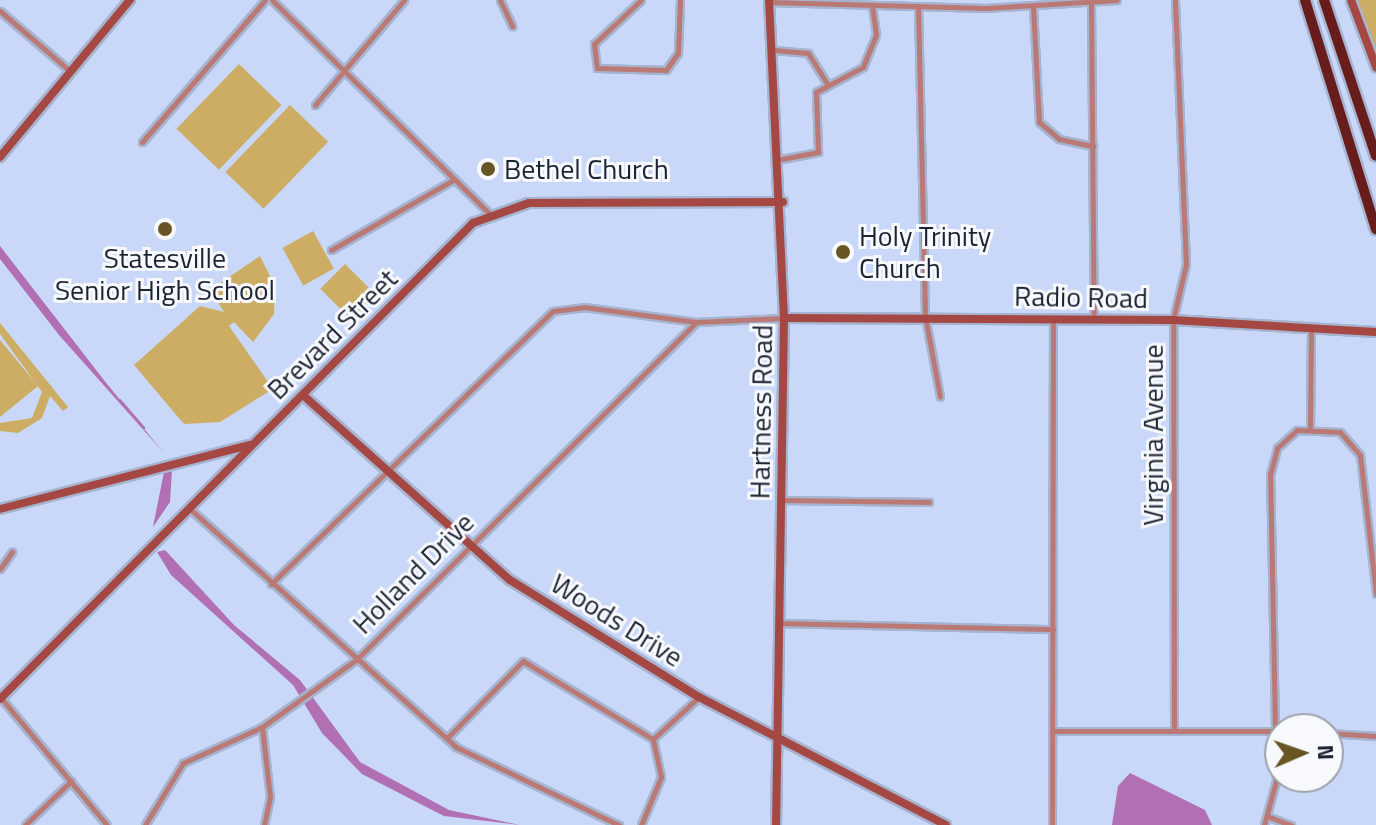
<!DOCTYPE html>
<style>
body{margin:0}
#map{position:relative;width:1376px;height:825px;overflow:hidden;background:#c9d8f8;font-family:"Titillium Web",sans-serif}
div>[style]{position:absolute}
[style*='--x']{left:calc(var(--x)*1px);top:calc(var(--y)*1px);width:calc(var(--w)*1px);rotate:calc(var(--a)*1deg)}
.green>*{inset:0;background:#cdac64;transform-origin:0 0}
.water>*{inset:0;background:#b16fb4}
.stream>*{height:2px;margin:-1px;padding:0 1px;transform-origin:1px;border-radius:1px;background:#b16fb4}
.roads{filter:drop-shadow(2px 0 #a6b4d0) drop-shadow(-2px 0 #a6b4d0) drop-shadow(0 2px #a6b4d0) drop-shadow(0 -2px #a6b4d0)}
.street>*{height:5px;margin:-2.5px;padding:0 2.5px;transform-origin:2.5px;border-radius:2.5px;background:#ba7974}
.secondary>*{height:8px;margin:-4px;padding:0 4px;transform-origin:4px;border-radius:4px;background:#a54843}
.highway>*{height:10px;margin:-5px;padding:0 5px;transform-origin:5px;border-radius:5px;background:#691c1c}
.dots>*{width:22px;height:22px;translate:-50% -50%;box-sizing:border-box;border:4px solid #f7f9fd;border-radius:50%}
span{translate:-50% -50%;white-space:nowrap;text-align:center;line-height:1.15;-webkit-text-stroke:6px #f7f9fd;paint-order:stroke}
.poi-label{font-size:28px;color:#1c2332}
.left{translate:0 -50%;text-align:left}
.street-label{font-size:28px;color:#1c2332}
.north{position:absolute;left:1264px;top:713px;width:80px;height:80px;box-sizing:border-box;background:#f7f9fd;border:2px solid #9fa3ac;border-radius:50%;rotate:88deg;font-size:22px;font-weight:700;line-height:32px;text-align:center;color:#1c2332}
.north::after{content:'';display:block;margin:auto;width:28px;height:36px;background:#695423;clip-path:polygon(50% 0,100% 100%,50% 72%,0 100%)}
</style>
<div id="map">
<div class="green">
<i style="clip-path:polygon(1355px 0,1376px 0,1376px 59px)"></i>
<i style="left:239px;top:64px;width:59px;height:90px;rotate:44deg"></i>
<i style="left:290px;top:105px;width:53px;height:93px;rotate:44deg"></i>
<i style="left:313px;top:231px;width:43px;height:35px;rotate:61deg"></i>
<i style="clip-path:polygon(260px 256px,275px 286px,274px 314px,253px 342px,234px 322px,229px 326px,273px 389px,220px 422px,184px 424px,134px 365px,200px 306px,224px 312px,210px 290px)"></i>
<i style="left:345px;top:264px;width:44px;height:35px;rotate:45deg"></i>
<i style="clip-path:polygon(0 323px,68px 407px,63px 411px,50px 396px,42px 418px,18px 433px,0 431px,0 423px,32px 418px,42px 392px,0 334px)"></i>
<i style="clip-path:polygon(0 340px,38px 386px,0 417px)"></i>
</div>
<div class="water">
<i style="clip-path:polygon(0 246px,107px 384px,164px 453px,59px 335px,0 259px)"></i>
<i style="clip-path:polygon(172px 470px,170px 502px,153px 527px,164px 472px)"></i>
<i style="clip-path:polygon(165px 550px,234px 625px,300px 680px,360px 762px,449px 810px,520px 825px,444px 816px,362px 774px,322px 733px,293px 685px,171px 575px,157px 552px)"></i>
<i style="clip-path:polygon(1130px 773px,1205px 810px,1212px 825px,1112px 825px,1118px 786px)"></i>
</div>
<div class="stream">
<i style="--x:120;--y:400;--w:37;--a:49"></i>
</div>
<div class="roads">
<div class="street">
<i style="--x:272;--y:0;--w:304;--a:44.5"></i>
<i style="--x:500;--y:0;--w:29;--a:65"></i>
<i style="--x:641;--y:0;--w:64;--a:136.9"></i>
<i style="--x:594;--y:44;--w:24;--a:83"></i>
<i style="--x:597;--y:68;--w:69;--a:1.7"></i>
<i style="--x:666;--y:70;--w:21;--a:-55"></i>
<i style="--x:678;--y:53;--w:53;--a:-87.8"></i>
<i style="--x:769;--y:2;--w:217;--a:1.6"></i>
<i style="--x:986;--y:8;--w:131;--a:-3.5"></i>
<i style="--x:1091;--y:5;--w:314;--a:89.5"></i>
<i style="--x:918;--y:6;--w:310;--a:88.7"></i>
<i style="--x:925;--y:316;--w:82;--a:79.5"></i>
<i style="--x:1033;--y:7;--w:115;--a:87"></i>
<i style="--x:1039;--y:122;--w:26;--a:40"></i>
<i style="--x:1059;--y:139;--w:35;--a:12"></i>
<i style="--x:0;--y:11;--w:92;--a:40.6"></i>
<i style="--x:774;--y:50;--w:34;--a:5"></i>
<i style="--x:808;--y:53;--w:36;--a:58"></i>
<i style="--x:315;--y:105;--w:138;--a:-49.7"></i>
<i style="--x:142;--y:142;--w:188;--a:-49.1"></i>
<i style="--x:782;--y:159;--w:37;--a:-11"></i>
<i style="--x:818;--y:152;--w:60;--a:-91.9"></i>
<i style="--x:816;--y:92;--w:53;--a:-28"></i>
<i style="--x:863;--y:67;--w:35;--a:-68"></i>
<i style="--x:876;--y:34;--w:29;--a:-98"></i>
<i style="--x:331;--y:250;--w:141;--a:-29.8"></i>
<i style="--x:1310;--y:427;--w:99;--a:-89.4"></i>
<i style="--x:781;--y:500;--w:148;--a:0.8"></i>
<i style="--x:189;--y:508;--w:358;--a:41.8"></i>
<i style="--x:456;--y:747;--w:181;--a:25.6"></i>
<i style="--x:0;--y:569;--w:21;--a:-55"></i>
<i style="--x:271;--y:584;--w:392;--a:-44.1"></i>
<i style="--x:553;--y:311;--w:31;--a:-7"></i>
<i style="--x:584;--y:307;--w:113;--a:7.6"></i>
<i style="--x:696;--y:322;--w:88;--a:-2.6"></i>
<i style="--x:780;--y:623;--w:273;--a:1.3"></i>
<i style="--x:1;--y:698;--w:165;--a:50.2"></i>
<i style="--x:262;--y:727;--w:70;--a:83.5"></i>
<i style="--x:270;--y:797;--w:29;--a:102"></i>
<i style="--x:1174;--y:729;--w:409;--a:-90.1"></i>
<i style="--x:1173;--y:320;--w:57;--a:-76.9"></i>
<i style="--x:1186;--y:264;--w:264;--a:-92.4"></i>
<i style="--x:1052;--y:731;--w:228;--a:0"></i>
<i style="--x:1328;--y:733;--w:48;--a:3.6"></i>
<i style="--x:447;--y:738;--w:108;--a:-45.4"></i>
<i style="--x:523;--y:661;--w:152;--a:31"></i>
<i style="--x:1267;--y:816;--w:26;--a:21"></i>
<i style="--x:25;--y:825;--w:64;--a:-43.7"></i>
<i style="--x:145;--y:825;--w:73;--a:-58.5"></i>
<i style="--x:183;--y:763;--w:87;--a:-24.5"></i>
<i style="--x:262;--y:727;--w:117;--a:-35.6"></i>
<i style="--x:357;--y:659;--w:478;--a:-44.8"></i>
<i style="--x:641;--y:825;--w:52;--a:-67.4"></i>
<i style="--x:661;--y:777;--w:39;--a:-102"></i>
<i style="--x:653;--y:739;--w:62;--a:-42.4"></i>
<i style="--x:1052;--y:825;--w:507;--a:-89.89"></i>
<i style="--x:1264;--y:825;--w:46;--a:-74.7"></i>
<i style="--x:1276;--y:781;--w:306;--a:-91.1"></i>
<i style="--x:1270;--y:475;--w:28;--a:-75"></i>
<i style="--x:1277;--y:448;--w:27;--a:-42"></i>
<i style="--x:1297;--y:430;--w:43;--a:2.7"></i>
<i style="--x:1340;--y:432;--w:30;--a:49"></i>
<i style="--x:1360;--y:455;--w:140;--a:83.4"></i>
</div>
<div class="secondary">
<i style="--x:769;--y:0;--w:318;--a:87.3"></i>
<i style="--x:784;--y:318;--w:507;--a:90.9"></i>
<i style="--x:1351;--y:0;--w:72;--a:69.5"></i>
<i style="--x:0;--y:157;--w:204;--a:-50.4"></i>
<i style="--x:784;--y:318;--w:389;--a:0.3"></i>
<i style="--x:1173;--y:320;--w:203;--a:3.4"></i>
<i style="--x:304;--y:396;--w:276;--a:41.8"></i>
<i style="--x:510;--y:580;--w:222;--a:31.8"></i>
<i style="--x:699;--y:697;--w:278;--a:27.4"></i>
<i style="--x:0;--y:509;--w:258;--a:-14.4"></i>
<i style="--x:0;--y:699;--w:671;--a:-45.18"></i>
<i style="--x:473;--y:223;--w:59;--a:-19.7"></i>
<i style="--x:529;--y:203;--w:254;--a:-0.2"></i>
</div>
<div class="highway">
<i style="--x:1305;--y:0;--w:240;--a:72.8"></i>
<i style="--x:1324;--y:0;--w:164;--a:71.6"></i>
</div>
</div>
<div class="dots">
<i style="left:488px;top:169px;background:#695423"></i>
<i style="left:165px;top:229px;background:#695423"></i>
<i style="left:843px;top:252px;background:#695423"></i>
</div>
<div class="poi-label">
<span class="left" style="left:504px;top:169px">Bethel Church</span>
<span class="left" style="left:859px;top:252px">Holy Trinity<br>Church</span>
<span style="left:165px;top:274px">Statesville<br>Senior High School</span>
</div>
<div class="street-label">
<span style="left:1081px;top:297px;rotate:1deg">Radio Road</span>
<span style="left:332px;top:334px;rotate:-45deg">Brevard Street</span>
<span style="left:761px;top:412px;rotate:-89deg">Hartness Road</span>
<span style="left:1153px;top:435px;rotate:-90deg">Virginia Avenue</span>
<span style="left:413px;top:573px;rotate:-45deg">Holland Drive</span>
<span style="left:617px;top:620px;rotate:32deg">Woods Drive</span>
</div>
<div class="north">N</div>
</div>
